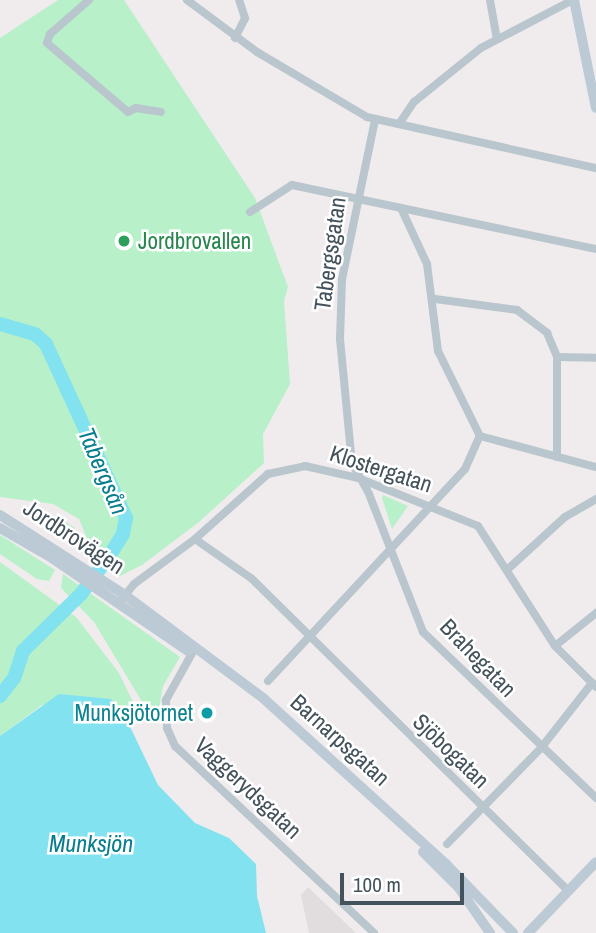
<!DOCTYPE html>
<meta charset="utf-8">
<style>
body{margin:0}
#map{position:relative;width:596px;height:933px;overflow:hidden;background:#f0eced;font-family:"Archivo Narrow",sans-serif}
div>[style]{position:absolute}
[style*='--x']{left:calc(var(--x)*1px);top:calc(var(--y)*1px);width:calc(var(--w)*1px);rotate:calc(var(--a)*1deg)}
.education>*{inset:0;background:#e1dddf}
.green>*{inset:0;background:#b7f0c9}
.water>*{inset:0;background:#82e2f0}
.river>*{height:14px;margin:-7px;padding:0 7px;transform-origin:7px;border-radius:7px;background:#82e2f0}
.street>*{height:8px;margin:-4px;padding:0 4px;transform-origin:4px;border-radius:4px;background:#bac6cd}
.secondary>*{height:10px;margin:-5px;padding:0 5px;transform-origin:5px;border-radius:5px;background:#bccad5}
.dots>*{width:19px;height:19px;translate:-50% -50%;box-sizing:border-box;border:4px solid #fff;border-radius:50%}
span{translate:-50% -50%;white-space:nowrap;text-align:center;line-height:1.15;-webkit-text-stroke:5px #fff;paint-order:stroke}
.leisure-label{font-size:23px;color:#27864d}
.left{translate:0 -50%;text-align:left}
.street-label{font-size:23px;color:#44525b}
.culture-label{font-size:23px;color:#0d838f}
.right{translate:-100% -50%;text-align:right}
.water-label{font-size:24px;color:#077d8e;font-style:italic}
.scale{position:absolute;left:340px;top:873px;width:124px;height:32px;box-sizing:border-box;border:4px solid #44525b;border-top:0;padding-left:9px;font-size:21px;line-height:24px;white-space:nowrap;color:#44525b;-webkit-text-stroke:5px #fff;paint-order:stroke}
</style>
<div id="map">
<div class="education">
<i style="clip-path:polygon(308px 887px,356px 933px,309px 933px,301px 895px)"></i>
</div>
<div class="green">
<i style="clip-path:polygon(58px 0,124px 0,255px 198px,288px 287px,284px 301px,290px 384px,263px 434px,264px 463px,199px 522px,142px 565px,120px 576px,79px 551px,86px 536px,79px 519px,53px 504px,0 497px,0 38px)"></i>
<i style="clip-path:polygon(383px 495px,408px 506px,392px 529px,382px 498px)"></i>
<i style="clip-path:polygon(56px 516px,75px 528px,72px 545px,49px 525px)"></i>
<i style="clip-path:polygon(0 535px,55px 570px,49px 581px,37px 579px,0 554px)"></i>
<i style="clip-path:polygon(0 562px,76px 617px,119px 673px,137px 710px,128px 714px,111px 699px,42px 705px,0 736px)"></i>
<i style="clip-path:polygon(63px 574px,180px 657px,163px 686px,156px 725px,94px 622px,61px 588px)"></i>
</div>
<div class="water">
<i style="clip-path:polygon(59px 694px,111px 699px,122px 710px,158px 785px,195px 823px,229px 838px,256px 864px,257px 896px,266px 933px,0 933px,0 736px)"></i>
</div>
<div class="river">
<i style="--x:0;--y:324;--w:36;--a:16"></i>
<i style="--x:35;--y:334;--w:15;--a:42"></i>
<i style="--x:46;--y:344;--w:192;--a:65.3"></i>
<i style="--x:126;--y:518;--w:16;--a:101"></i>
<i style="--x:123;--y:534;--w:28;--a:122"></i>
<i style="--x:108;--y:558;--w:45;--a:126.9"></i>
<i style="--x:81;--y:594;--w:81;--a:135.5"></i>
<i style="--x:23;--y:651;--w:28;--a:108"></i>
<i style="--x:14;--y:678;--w:23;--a:128"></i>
</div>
<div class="street">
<i style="--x:89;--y:0;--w:52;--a:138.9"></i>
<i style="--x:50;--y:34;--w:9;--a:108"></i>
<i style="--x:47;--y:43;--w:106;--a:40.4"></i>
<i style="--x:128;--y:112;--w:9;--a:-27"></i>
<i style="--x:136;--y:108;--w:25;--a:9"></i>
<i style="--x:187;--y:0;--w:87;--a:36.6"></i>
<i style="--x:257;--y:52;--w:128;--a:30.6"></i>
<i style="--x:367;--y:117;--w:235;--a:12.6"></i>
<i style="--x:490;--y:0;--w:39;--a:80"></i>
<i style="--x:235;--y:38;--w:22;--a:-63"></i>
<i style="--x:245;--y:18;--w:19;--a:-108"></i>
<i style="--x:375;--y:120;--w:162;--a:101.7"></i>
<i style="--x:342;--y:279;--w:60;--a:91.9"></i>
<i style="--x:340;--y:339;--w:125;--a:84.5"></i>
<i style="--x:352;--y:463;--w:35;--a:61"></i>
<i style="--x:369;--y:494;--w:148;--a:68.6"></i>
<i style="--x:423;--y:632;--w:240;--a:43.8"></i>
<i style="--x:399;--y:124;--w:27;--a:-56"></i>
<i style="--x:414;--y:102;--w:86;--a:-38.9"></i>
<i style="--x:481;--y:48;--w:104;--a:-27.6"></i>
<i style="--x:401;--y:208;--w:62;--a:65.1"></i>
<i style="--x:427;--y:264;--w:88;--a:82.8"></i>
<i style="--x:438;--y:351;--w:95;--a:63.7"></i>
<i style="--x:480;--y:436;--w:120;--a:15"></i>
<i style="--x:250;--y:212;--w:50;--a:-32.7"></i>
<i style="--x:292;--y:185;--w:311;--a:11.9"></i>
<i style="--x:435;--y:299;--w:83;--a:7.6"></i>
<i style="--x:517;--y:310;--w:38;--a:37"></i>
<i style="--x:547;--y:333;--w:26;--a:67"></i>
<i style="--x:557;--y:357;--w:100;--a:90"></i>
<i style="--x:557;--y:357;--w:39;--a:1"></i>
<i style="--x:195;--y:539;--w:68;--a:34.9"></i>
<i style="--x:251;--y:578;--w:445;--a:44.6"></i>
<i style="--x:508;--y:569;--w:77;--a:-42.4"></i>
<i style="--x:565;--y:517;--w:36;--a:-30"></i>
<i style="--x:122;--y:599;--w:19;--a:-51"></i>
<i style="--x:134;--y:584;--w:76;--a:-36.4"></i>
<i style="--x:195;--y:539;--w:98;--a:-41.7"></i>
<i style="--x:268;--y:474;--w:38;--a:-12"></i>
<i style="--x:305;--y:466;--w:54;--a:12.8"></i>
<i style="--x:358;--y:478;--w:129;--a:21.8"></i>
<i style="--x:478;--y:526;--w:143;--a:57.3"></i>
<i style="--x:555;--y:646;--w:58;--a:45"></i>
<i style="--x:555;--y:646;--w:53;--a:-38.8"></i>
<i style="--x:195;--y:648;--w:60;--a:119.1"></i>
<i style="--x:166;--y:700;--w:28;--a:88"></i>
<i style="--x:167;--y:728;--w:20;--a:66"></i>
<i style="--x:175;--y:746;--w:273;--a:43.2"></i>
<i style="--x:268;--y:681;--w:289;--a:-47.1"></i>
<i style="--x:465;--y:469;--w:36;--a:-66"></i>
<i style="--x:447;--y:844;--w:134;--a:-45.6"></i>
<i style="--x:541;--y:748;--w:83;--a:-51.9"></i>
</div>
<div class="secondary">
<i style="--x:574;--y:0;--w:110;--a:78.5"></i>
<i style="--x:0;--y:515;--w:148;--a:32.6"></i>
<i style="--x:125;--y:595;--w:172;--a:36.7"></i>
<i style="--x:263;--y:698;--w:247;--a:42.2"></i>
<i style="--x:446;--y:864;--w:96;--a:45.8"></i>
<i style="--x:0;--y:528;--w:60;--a:30"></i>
<i style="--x:52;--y:558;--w:165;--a:34.4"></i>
<i style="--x:423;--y:852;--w:51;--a:45"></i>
<i style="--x:459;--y:888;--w:55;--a:55.4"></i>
<i style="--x:528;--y:933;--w:98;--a:-46.2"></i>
</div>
<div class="dots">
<i style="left:124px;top:241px;background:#2e9e5b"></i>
<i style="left:207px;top:713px;background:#0f9aa8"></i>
</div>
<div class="leisure-label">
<span class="left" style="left:138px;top:241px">Jordbrovallen</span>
</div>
<div class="street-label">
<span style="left:330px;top:254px;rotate:-82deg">Tabergsgatan</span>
<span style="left:381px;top:469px;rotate:18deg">Klostergatan</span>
<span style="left:74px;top:537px;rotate:33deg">Jordbrovägen</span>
<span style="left:478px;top:658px;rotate:46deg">Brahegatan</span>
<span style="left:340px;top:740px;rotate:42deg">Barnarpsgatan</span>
<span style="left:451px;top:751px;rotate:44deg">Sjöbogatan</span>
<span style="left:248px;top:788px;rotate:43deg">Vaggerydsgatan</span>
</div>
<div class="culture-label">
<span class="right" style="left:193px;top:713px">Munksjötornet</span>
</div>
<div class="water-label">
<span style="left:103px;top:471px;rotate:67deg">Tabergsån</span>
<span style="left:91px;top:844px">Munksjön</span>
</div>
<div class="scale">100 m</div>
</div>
